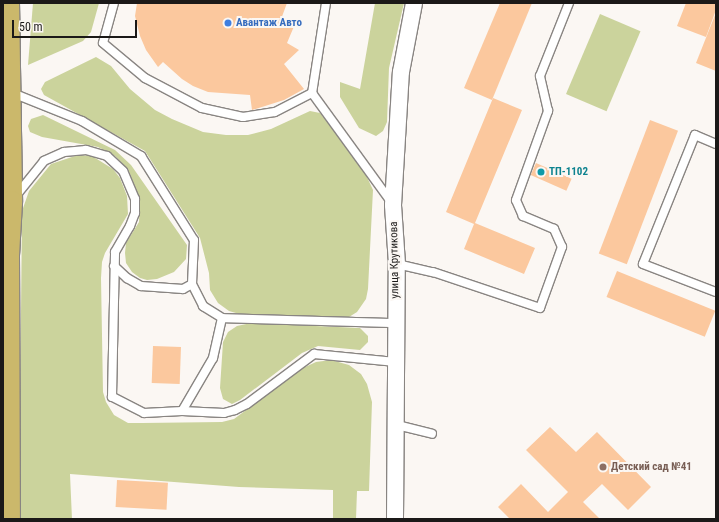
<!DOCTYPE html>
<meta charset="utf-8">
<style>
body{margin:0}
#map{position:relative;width:719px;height:522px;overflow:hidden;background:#fbf7f3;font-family:"Roboto Condensed",sans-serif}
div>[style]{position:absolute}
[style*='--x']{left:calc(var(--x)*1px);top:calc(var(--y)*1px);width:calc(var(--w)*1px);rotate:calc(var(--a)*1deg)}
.green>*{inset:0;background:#cbd39c;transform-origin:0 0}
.building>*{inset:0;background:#fbc89e;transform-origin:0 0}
.roads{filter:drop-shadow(1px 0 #898582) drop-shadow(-1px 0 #898582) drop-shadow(0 1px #898582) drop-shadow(0 -1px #898582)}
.lane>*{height:8px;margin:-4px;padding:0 4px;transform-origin:4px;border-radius:4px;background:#fff}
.street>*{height:16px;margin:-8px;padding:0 8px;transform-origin:8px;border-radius:8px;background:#fff}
.primary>*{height:22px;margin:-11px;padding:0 11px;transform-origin:11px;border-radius:11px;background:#cbb86b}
.dots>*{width:11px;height:11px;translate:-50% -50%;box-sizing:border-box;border:2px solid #fbf7f3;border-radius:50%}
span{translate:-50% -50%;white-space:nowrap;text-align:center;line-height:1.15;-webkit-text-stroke:4px #fbf7f3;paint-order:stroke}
.shop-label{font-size:11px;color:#366cbe;font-weight:700}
.left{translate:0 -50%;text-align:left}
.culture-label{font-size:11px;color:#0d838f;font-weight:700}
.street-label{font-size:11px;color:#1b1918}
.education-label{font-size:11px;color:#785e54;font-weight:700}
.frame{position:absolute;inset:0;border:4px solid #1b1918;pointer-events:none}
.scale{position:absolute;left:12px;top:20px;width:125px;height:18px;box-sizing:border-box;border:2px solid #1b1918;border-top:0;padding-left:5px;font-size:12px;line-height:14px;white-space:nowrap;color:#1b1918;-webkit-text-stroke:3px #fbf7f3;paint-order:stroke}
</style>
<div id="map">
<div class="green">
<i style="clip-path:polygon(33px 3px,99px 3px,91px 32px,83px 41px,28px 65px)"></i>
<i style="clip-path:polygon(375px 3px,404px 3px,389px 68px,387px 122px,383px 131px,376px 136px,359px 128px,340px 97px,340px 82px,360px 89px)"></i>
<i style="left:600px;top:14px;width:44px;height:87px;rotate:23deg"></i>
<i style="clip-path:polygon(96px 57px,111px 66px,130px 89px,155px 110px,172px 119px,203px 132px,226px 135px,248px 135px,271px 129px,310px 111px,320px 113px,357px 160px,366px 175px,373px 190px,368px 289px,366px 299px,357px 312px,349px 317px,243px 315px,229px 311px,218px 303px,210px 290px,209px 273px,200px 238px,145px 151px,44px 95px,41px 89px,45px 82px)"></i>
<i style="clip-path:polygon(43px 115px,115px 150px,131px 165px,187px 245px,186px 259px,174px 272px,157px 279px,147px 280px,140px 278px,132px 272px,126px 263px,125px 253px,126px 243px,139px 222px,140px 199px,128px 169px,115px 156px,98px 147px,42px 137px,30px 132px,28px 126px,31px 119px)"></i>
<i style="clip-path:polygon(78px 155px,92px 156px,113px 169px,120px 178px,127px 196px,128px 214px,105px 253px,102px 262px,101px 278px,103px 392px,106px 402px,114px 415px,128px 423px,142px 423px,222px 422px,234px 419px,303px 368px,316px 362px,331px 360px,349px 365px,361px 374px,367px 384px,372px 402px,369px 491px,357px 491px,356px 519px,333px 519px,333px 490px,239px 487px,70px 474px,72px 519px,19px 519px,22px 211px,29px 191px,51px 164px)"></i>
<i style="clip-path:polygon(251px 323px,360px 328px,368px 336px,368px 342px,360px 350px,318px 346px,302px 353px,240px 400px,232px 404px,223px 399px,220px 388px,223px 342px,228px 332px,237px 326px)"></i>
</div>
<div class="building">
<i style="clip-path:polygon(137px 3px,287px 3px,280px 22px,295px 24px,287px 43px,299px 50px,284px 64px,304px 89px,284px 100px,252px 110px,250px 95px,208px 92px,193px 86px,182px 79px,163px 62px,158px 67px,146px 50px,140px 36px,135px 16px)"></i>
<i style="clip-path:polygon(500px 3px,532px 3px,492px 100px,464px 88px)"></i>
<i style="clip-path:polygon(686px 3px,716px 3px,716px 10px,706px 37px,677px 26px)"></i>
<i style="clip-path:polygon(715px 15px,716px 15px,716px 71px,696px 63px)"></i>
<i style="clip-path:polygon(493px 98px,522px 110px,475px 223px,535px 248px,524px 274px,464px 249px,474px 224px,446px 212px)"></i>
<i style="left:650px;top:120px;width:30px;height:143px;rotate:21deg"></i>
<i style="left:536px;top:163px;width:39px;height:13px;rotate:24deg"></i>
<i style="left:617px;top:271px;width:106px;height:28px;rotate:22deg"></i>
<i style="left:153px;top:346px;width:28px;height:37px;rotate:2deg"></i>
<i style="clip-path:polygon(550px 427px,576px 452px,597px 432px,651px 487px,628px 510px,602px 484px,583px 502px,600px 519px,510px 519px,498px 507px,521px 484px,548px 512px,568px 492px,526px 450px)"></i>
<i style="left:117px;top:480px;width:51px;height:27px;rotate:3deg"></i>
</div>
<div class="roads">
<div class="lane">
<i style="--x:114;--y:3;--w:41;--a:105.4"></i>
<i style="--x:103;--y:43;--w:55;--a:39.8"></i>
<i style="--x:145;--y:78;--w:64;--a:27.8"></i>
<i style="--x:202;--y:108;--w:42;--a:12.4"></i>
<i style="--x:243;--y:117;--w:32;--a:-9"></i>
<i style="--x:275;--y:112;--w:42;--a:-27.2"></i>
<i style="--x:326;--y:3;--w:91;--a:98.8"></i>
<i style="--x:312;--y:93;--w:136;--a:54"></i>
<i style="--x:10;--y:92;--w:78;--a:21.9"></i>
<i style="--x:82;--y:121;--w:69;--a:30.7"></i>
<i style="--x:141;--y:156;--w:99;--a:57.8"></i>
<i style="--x:194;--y:240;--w:44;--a:92.6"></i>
<i style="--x:192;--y:284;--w:25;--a:63"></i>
<i style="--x:203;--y:306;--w:22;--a:32"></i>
<i style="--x:222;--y:318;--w:41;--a:102.7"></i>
<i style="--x:213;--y:358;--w:61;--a:120.3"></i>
<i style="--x:182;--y:411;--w:38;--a:177"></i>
<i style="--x:144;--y:413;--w:36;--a:-153"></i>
<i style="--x:112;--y:397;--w:145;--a:-88.8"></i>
<i style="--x:115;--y:252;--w:30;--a:-60"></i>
<i style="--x:130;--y:226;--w:14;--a:-69"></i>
<i style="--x:135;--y:213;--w:14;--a:-90"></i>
<i style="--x:135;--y:199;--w:30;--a:-113"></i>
<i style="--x:123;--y:171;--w:22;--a:-137"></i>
<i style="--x:107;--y:156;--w:22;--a:-164"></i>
<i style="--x:86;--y:150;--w:22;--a:175"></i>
<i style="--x:64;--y:152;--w:22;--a:156"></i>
<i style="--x:44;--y:161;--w:46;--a:128.9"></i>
<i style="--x:716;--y:144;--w:23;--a:-157"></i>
<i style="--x:695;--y:135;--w:139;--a:112"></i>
<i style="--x:643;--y:264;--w:78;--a:21"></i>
<i style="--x:397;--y:264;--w:37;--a:13"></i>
<i style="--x:433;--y:272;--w:113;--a:18.6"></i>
<i style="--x:540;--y:308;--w:65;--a:-70.2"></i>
<i style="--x:562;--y:247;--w:20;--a:-114"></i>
<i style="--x:554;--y:229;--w:34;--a:-157"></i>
<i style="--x:523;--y:216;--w:17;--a:-114"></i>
<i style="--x:516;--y:200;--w:95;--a:-70.2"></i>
<i style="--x:548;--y:111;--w:36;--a:-103"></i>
<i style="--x:540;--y:76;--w:79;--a:-68.3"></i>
<i style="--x:114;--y:266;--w:18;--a:43"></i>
<i style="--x:127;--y:278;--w:16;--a:30"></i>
<i style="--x:141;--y:286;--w:42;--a:4.1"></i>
<i style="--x:183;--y:289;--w:10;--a:-29"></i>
<i style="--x:222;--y:318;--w:173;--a:1.7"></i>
<i style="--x:182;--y:411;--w:42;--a:2.7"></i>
<i style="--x:224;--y:413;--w:11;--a:-15"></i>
<i style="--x:235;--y:410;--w:13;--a:-27"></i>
<i style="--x:247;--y:404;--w:84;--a:-36.7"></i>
<i style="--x:314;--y:354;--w:82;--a:5.6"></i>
<i style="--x:397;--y:425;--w:36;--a:14"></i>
</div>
<div class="street">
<i style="--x:395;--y:519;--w:255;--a:-89.6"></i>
<i style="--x:397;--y:264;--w:59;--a:-93.9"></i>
<i style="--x:393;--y:205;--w:133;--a:-86.6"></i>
<i style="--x:401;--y:72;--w:70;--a:-79.3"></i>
</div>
<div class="primary">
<i style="--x:8;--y:3;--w:199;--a:89.1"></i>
<i style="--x:11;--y:202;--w:53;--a:93.2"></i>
<i style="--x:8;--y:255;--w:264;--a:89.8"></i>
</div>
</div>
<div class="dots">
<i style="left:228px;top:23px;background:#3f7fe0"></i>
<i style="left:541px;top:172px;background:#0f9aa8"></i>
<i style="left:603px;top:467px;background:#8d6e63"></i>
</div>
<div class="shop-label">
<span class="left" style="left:236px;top:23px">Авантаж Авто</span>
</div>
<div class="culture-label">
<span class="left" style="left:549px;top:172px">ТП-1102</span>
</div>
<div class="street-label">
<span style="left:395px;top:260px;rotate:-91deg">улица Крутикова</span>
</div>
<div class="education-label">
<span class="left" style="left:611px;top:467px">Детский сад №41</span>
</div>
<div class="frame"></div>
<div class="scale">50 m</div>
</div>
